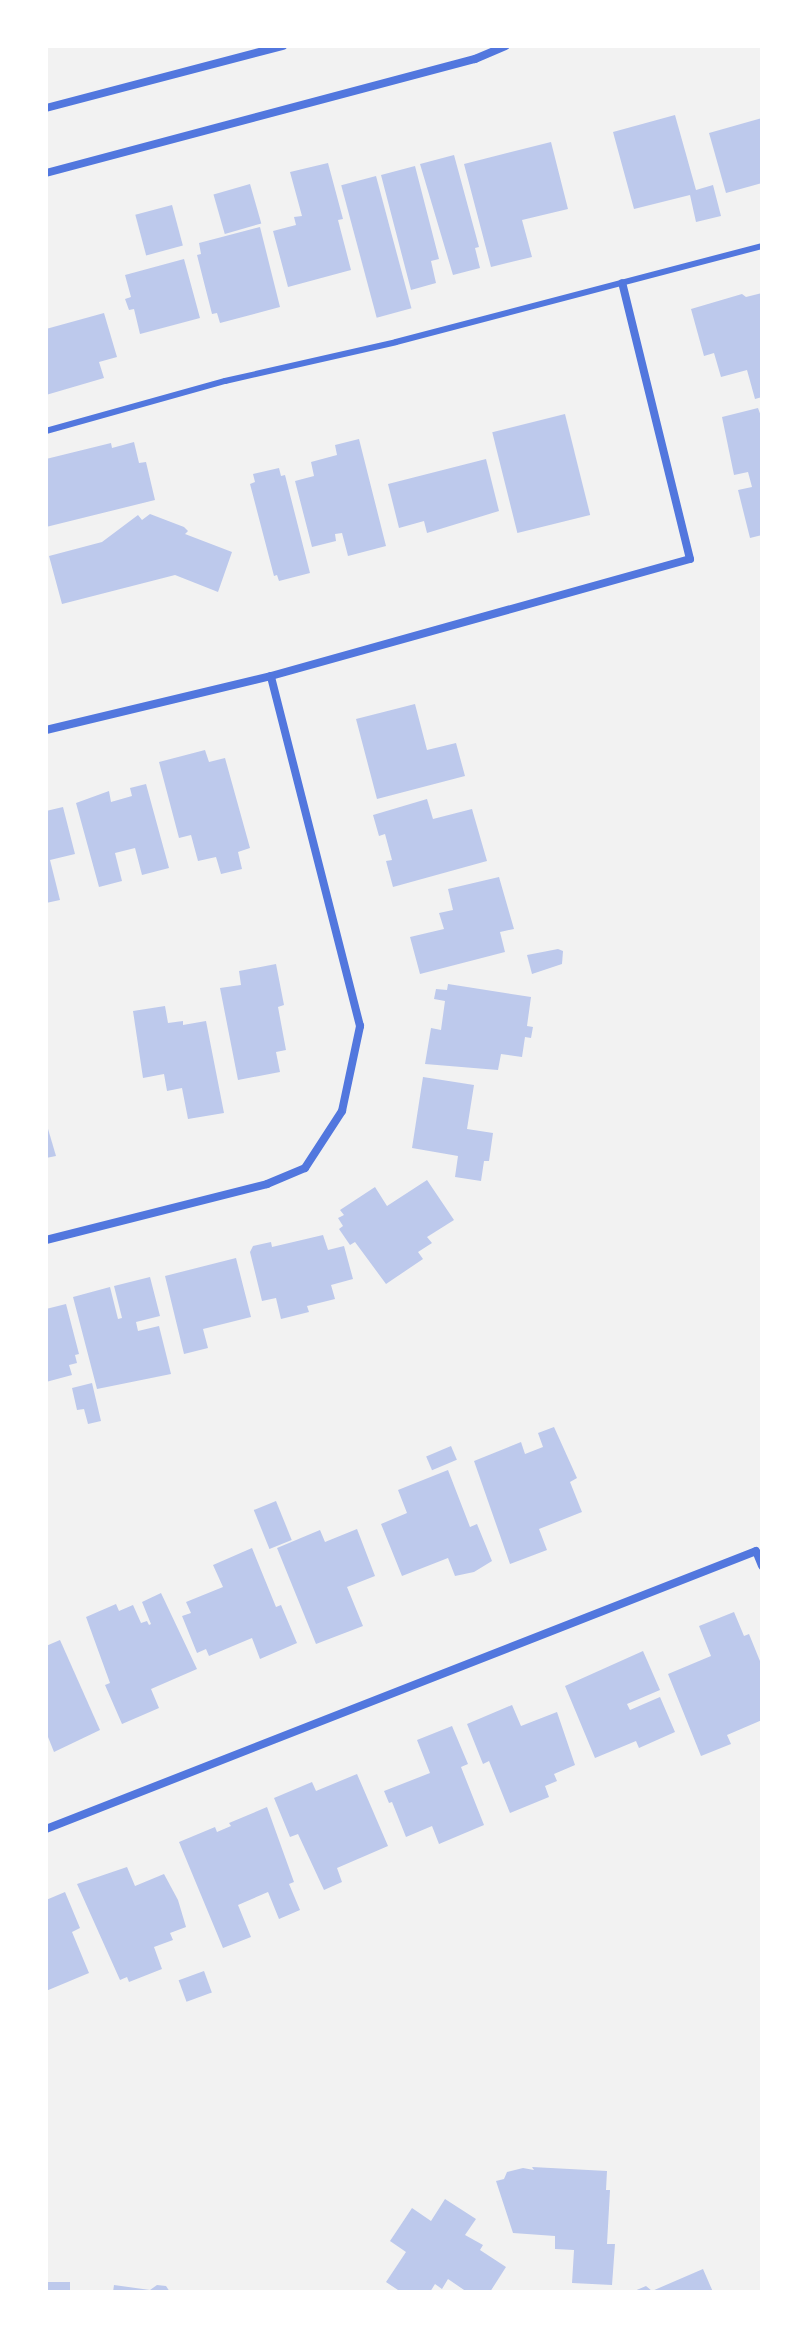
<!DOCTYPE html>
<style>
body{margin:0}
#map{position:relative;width:808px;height:2338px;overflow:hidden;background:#f2f2f2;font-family:Spectral,serif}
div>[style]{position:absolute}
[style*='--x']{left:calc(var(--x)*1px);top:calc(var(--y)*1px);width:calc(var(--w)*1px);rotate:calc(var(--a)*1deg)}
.building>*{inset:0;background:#bdc9ec;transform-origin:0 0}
.service>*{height:6px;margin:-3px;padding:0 3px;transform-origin:3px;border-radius:3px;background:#5277de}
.minor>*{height:8px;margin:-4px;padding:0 4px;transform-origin:4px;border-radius:4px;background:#5277de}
span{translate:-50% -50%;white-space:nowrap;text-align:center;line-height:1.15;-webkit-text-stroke:8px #fff;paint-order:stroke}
.frame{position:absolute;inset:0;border:48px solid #fff;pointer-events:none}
</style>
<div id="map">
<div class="building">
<i style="clip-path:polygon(675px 115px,696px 190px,713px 185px,721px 216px,696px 222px,690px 195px,634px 209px,613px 132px)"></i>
<i style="clip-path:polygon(762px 118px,762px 183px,726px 193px,709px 133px)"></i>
<i style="clip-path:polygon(551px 142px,568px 209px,522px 220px,532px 257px,491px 267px,464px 164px)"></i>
<i style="clip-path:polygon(454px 155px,479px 247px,475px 248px,480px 268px,453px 275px,420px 164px)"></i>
<i style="clip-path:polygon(328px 163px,343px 219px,338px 220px,351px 270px,288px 287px,273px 231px,296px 225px,294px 217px,302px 216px,290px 172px)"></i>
<i style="clip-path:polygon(415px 166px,439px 259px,431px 261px,436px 283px,411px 290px,381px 175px)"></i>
<i style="left:376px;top:176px;width:137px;height:36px;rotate:75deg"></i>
<i style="left:250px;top:184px;width:41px;height:38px;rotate:74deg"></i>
<i style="left:172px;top:205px;width:42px;height:38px;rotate:75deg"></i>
<i style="clip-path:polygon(260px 227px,280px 307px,220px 323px,217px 313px,212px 314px,197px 255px,201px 254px,199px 243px)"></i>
<i style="clip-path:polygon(184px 259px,200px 318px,140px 334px,134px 309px,129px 310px,125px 299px,131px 297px,125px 275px)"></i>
<i style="clip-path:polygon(762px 293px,762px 397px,755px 399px,747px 370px,721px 377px,714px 353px,704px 356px,691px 309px,742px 294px,746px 297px)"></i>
<i style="clip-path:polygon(104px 313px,117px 357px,99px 362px,104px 378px,46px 395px,46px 329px)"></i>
<i style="clip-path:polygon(758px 408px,762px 419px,762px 535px,750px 538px,738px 490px,752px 487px,748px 472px,734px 475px,722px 417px)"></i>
<i style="left:565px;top:414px;width:104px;height:75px;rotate:76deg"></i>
<i style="clip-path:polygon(359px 439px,386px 546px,348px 556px,342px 533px,335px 534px,336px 541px,312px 547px,295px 481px,314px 476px,311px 462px,337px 455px,335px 445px)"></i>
<i style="clip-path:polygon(134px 442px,139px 463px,146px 462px,155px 500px,46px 527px,46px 459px,111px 443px,112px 448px)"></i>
<i style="clip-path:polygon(486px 459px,499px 511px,427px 533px,424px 521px,399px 528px,388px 484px)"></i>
<i style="clip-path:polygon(279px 468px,281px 476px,285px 475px,310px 573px,279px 581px,277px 575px,274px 576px,250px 484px,255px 482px,253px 474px)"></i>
<i style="clip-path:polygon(150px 514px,184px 527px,188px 531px,185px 534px,232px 552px,218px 592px,175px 575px,62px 604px,49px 556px,102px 542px,138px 515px,142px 520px)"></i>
<i style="clip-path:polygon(415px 704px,427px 750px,456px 743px,465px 776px,377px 799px,356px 719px)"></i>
<i style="clip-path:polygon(205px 750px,209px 762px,225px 758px,250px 848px,238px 852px,242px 869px,221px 874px,216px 857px,198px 861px,191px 835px,179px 838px,159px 762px)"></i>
<i style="clip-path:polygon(146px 784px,169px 868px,142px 875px,135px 848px,115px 853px,122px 881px,99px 887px,76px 803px,109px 791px,111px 802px,132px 796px,130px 788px)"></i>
<i style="clip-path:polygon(427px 799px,433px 819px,472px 809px,487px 861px,393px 887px,386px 861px,392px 860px,385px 834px,379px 836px,373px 815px)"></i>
<i style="clip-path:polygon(63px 807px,75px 854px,50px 860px,60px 900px,46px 903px,46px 811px)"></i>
<i style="clip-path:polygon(499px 877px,514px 929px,500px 932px,505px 952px,420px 974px,410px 937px,444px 929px,439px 913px,453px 910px,448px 889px)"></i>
<i style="clip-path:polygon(558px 949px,563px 951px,562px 964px,532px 974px,527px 955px)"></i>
<i style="clip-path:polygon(276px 964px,284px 1005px,278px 1007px,286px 1050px,276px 1052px,280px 1072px,238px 1080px,220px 988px,241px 985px,239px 971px)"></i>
<i style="clip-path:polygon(448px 984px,531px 997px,527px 1026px,533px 1027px,531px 1038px,525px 1037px,522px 1057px,501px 1054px,498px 1070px,425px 1064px,431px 1028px,441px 1030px,445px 1001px,434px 999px,436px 989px,447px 990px)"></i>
<i style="clip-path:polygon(165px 1006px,168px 1023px,183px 1021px,183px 1025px,206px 1021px,224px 1113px,188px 1119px,182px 1088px,167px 1091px,164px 1074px,143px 1078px,133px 1011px)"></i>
<i style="clip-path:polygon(423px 1077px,474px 1085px,467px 1129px,493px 1133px,489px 1161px,484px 1161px,481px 1181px,455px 1177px,458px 1156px,412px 1148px)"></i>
<i style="clip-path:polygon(46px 1122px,56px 1156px,46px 1158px)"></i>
<i style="clip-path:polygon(427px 1180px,454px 1220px,427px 1237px,432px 1243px,418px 1252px,423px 1259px,386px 1284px,355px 1242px,350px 1245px,339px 1229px,343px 1226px,338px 1218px,344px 1215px,340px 1210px,375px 1187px,387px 1206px)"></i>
<i style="clip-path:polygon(323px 1235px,328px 1250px,344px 1246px,353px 1279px,331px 1285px,335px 1299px,307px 1306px,309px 1312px,281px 1319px,276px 1298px,262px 1301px,250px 1252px,253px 1246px,271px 1242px,272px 1247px)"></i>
<i style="clip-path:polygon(236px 1258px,251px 1317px,203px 1329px,208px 1348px,184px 1354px,165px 1276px)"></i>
<i style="clip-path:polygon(150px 1277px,160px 1316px,136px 1322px,138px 1331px,159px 1326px,171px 1374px,97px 1389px,73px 1297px,110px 1287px,118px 1319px,122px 1318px,114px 1286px)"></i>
<i style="clip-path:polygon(66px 1304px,79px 1354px,75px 1355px,77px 1363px,69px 1365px,72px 1375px,46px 1382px,46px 1309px)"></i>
<i style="clip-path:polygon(92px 1383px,101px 1421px,88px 1424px,84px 1409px,77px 1410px,72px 1388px)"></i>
<i style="clip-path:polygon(554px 1427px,577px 1478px,570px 1482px,582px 1512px,539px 1529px,547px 1550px,510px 1564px,474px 1461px,521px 1442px,525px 1454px,543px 1447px,538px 1433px)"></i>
<i style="left:451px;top:1446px;width:15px;height:27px;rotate:67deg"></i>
<i style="clip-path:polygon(448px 1470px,470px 1527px,477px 1524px,492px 1561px,474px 1572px,455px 1576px,448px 1558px,402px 1576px,381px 1524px,407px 1513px,398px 1490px)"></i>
<i style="left:276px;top:1501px;width:42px;height:24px;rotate:68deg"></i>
<i style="clip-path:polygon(357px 1529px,375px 1576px,347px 1587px,363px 1626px,316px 1644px,277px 1548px,320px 1530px,325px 1542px)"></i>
<i style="clip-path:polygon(252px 1548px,276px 1607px,281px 1605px,297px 1643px,260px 1659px,252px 1638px,209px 1656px,206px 1649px,197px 1653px,182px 1616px,191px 1613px,186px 1602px,223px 1587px,213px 1565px)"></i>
<i style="clip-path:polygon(161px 1593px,197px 1669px,151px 1689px,159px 1708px,122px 1724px,105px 1685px,110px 1683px,86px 1617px,116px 1604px,119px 1611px,133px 1605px,141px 1623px,147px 1621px,149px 1625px,151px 1624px,142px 1602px)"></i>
<i style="clip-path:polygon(734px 1612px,744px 1636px,749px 1634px,762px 1666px,762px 1720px,727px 1735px,731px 1744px,701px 1756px,668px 1674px,711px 1656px,699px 1626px)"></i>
<i style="clip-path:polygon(60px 1640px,100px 1730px,54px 1752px,46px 1732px,46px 1646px)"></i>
<i style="clip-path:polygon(643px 1651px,660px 1690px,627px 1704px,630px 1710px,660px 1697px,675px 1732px,639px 1748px,636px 1741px,595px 1758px,565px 1686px)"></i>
<i style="clip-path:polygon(512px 1705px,521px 1726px,557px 1712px,575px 1765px,554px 1774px,557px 1781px,545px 1786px,549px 1797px,510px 1813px,489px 1761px,483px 1764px,467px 1724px)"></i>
<i style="clip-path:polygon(452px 1726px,468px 1764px,461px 1767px,484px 1825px,439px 1844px,432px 1826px,406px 1837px,392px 1802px,389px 1803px,384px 1791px,430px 1773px,417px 1740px)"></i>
<i style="clip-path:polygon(357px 1774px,388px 1846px,337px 1868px,342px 1882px,324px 1890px,298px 1834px,290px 1837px,274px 1798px,312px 1782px,316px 1791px)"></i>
<i style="clip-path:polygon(267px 1807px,294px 1882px,289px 1884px,300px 1910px,279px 1919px,268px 1892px,238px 1905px,251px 1937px,223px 1948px,179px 1842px,215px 1827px,217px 1832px,231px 1826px,229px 1823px)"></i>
<i style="clip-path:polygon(127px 1867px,135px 1886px,164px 1874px,178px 1900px,186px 1927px,170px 1933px,173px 1940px,154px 1947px,162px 1969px,129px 1982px,127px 1977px,120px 1980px,77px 1884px)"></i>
<i style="clip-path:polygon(65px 1892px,80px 1928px,72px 1932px,89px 1973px,46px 1991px,46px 1900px)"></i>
<i style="left:204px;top:1971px;width:23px;height:27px;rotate:70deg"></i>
<i style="clip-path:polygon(532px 2167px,607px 2171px,606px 2190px,610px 2190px,607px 2244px,615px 2244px,612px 2285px,572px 2283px,574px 2250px,555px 2249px,555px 2236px,513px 2233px,496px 2181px,504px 2179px,507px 2172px,523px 2168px,534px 2170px)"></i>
<i style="clip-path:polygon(445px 2199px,476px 2219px,465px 2235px,483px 2245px,480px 2250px,506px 2267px,490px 2292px,467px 2292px,448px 2279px,442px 2289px,435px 2284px,430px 2292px,401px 2292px,386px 2282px,406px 2252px,390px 2241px,412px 2208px,431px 2221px)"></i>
<i style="clip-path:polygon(703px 2269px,713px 2292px,632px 2292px,646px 2286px,652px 2291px)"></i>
<i style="left:46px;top:2282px;width:24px;height:10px"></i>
<i style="clip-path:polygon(114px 2285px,150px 2290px,157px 2285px,166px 2286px,170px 2292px,113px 2292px)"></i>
</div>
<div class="service">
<i style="--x:46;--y:431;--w:186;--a:-15.6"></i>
<i style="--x:225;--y:381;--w:175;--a:-12.8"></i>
<i style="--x:396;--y:342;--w:378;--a:-14.7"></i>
</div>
<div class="minor">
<i style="--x:46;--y:108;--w:245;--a:-14.7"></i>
<i style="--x:46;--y:173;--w:444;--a:-14.9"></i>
<i style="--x:475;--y:59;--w:33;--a:-23"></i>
<i style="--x:46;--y:730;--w:231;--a:-13.5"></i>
<i style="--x:271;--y:676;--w:435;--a:-15.6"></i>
<i style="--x:690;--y:559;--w:284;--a:-103.8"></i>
<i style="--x:46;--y:1240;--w:228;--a:-14.2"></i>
<i style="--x:267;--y:1184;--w:41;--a:-22.8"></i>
<i style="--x:305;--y:1168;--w:68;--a:-57"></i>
<i style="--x:342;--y:1111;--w:87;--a:-78"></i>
<i style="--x:360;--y:1026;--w:361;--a:-104.3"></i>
<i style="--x:46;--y:1829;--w:762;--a:-21.38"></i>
<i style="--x:756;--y:1551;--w:16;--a:68"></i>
</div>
<div class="frame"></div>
</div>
